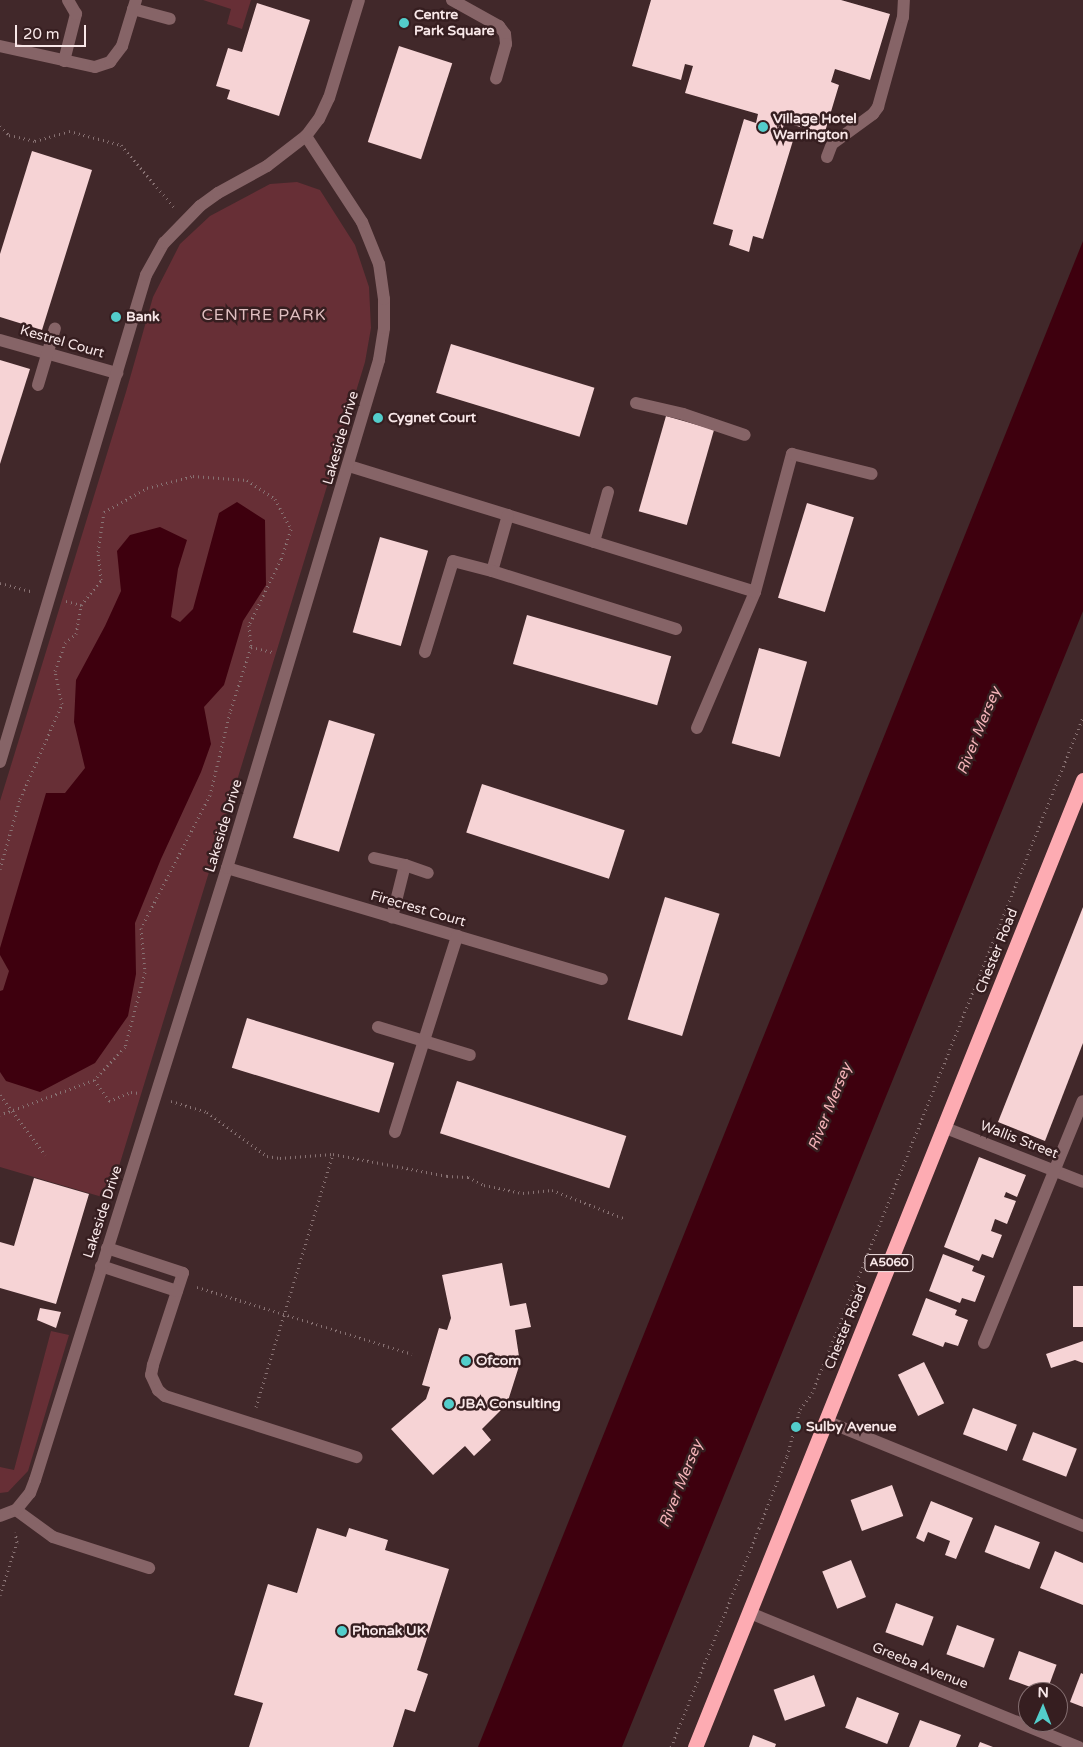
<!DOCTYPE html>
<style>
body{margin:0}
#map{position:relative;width:1083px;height:1747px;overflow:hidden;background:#41282a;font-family:"Varela Round",sans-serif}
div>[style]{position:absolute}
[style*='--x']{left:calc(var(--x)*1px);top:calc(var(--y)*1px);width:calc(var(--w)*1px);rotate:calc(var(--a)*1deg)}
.green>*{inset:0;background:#672f36}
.water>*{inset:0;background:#3e000e}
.building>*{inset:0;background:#f6d3d5;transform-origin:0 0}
.path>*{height:3px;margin-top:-1.5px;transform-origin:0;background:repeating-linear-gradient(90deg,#887273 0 1px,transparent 0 5px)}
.minor>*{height:12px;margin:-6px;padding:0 6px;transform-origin:6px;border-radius:6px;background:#866467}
.highway>*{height:15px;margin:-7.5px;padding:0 7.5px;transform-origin:7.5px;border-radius:7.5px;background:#fdabb2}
.dots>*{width:14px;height:14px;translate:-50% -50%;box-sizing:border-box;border:2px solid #361e20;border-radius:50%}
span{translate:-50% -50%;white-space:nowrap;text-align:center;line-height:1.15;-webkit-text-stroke:5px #361e20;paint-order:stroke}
.shield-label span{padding:1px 4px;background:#361e20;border:1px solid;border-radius:4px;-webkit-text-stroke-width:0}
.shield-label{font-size:12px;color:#f8e7e8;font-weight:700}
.poi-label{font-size:14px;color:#f8e7e8;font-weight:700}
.left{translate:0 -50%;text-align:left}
.street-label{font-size:14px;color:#f8e7e8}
.water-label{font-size:15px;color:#f4b3b8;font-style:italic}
.quarter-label{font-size:16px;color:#dfbec0;letter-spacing:1px}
.north{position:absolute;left:1018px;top:1682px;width:50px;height:50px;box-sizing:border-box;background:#361e20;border:1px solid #846e70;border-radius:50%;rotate:1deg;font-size:14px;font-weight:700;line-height:20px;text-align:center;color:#f8e7e8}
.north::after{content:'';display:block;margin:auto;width:18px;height:22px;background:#53cdcb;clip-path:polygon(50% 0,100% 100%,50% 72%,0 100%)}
.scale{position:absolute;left:15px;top:25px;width:71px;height:22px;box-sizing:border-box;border:2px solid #f8e7e8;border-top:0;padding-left:6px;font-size:15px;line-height:18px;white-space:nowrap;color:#f8e7e8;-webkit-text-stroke:4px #361e20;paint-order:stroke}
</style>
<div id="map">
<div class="green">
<i style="clip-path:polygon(203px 0,251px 0,242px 29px,227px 24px,231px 9px)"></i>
<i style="clip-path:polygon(297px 182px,320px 190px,355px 245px,369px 287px,371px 328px,365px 362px,109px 1199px,0 1167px,0 801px,126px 392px,153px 297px,180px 244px,210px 216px,270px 184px)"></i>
<i style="clip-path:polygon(51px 1331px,69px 1335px,28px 1471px,8px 1492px,0 1493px,0 1467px,14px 1470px)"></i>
</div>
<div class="water">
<i style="clip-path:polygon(1083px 241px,1083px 611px,622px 1747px,478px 1747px)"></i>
<i style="clip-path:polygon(237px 502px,265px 520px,266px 585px,243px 621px,224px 685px,204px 707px,211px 744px,201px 772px,161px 859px,135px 923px,136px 974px,128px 1016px,95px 1063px,40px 1092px,6px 1081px,0 1072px,0 991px,3px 990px,9px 971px,0 955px,0 948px,46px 793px,65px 793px,85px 768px,74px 722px,76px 680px,105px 626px,121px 591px,117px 551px,130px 535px,160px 527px,187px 540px,178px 569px,171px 617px,180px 622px,193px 609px,219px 513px)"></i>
</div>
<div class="building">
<i style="clip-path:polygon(651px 0,841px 0,890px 14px,870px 80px,835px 69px,831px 82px,839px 85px,824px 135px,785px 122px,782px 130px,795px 134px,763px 239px,753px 236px,749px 252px,729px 245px,733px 230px,713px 224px,744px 119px,756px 123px,758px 114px,685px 93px,693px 66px,685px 64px,681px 80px,632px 66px)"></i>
<i style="clip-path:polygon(257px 3px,310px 20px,279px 116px,227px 99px,230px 90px,216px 86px,228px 48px,242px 52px)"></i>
<i style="left:399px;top:46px;width:56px;height:101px;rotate:18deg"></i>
<i style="clip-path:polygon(32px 151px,92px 170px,42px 330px,0 317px,0 254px)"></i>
<i style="left:451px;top:344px;width:150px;height:51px;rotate:17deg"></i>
<i style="clip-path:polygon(0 360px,30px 369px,0 464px)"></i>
<i style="left:666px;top:416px;width:50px;height:99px;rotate:16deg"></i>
<i style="left:807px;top:503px;width:49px;height:99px;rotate:17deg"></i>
<i style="left:380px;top:537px;width:50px;height:99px;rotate:16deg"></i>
<i style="left:527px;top:615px;width:150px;height:51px;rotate:16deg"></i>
<i style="left:759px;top:648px;width:50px;height:99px;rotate:16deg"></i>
<i style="left:329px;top:720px;width:48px;height:123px;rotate:17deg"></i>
<i style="left:482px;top:784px;width:150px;height:51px;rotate:18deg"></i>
<i style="left:665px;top:897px;width:57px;height:128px;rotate:17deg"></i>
<i style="clip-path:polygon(1083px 907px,1083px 1043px,1045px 1141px,998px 1122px)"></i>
<i style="left:247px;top:1018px;width:154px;height:52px;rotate:17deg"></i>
<i style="left:457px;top:1081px;width:178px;height:55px;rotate:18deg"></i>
<i style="clip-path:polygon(979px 1157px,1026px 1175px,1017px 1197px,1006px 1192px,1004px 1197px,1016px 1201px,1007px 1224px,995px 1219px,991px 1231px,1002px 1235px,993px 1258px,982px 1254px,979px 1261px,944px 1247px)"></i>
<i style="clip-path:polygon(34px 1178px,89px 1194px,56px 1304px,0 1288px,0 1242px,14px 1246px)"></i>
<i style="clip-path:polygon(943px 1254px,974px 1266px,972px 1271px,985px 1276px,975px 1302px,962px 1298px,960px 1303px,929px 1291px)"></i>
<i style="clip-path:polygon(502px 1263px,510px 1306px,526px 1303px,531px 1327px,515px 1330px,520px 1363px,507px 1404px,482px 1429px,491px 1440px,474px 1456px,465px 1446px,433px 1475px,391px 1429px,426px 1399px,430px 1387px,422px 1385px,439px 1328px,447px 1330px,451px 1318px,442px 1275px)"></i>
<i style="left:1073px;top:1286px;width:10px;height:41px"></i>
<i style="clip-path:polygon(926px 1298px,957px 1310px,955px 1315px,968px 1320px,958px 1346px,945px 1342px,943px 1347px,912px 1335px)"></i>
<i style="clip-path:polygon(40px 1308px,61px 1312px,56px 1328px,37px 1320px)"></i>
<i style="clip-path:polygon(1083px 1341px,1083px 1363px,1075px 1360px,1051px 1368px,1046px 1354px)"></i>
<i style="left:924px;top:1362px;width:46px;height:29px;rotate:64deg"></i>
<i style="left:973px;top:1408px;width:47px;height:28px;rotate:21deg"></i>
<i style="left:1033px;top:1432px;width:47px;height:30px;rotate:21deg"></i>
<i style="left:892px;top:1485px;width:33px;height:44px;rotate:70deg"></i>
<i style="clip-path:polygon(931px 1501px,973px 1518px,956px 1559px,945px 1555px,950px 1541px,928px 1532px,924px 1542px,916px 1538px)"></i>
<i style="left:995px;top:1525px;width:48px;height:29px;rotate:21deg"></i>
<i style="clip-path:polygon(317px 1528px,346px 1537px,349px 1528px,388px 1540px,385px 1550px,449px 1569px,417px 1670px,428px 1674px,415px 1712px,405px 1709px,393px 1747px,249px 1747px,263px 1703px,234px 1695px,268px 1584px,297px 1593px)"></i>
<i style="clip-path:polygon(1055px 1551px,1083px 1563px,1083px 1605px,1040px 1588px)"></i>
<i style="left:851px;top:1560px;width:40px;height:31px;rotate:68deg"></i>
<i style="left:896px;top:1603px;width:40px;height:31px;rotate:20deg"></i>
<i style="left:957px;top:1625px;width:40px;height:31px;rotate:20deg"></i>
<i style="left:1019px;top:1651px;width:40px;height:30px;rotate:20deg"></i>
<i style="clip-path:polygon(1081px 1673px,1083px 1674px,1083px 1707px,1070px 1702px)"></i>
<i style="left:814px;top:1675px;width:33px;height:43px;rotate:70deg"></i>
<i style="left:857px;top:1697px;width:45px;height:33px;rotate:21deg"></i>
<i style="clip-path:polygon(920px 1720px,961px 1735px,956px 1747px,909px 1747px)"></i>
<i style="clip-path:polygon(753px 1735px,776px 1744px,775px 1747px,749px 1747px)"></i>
<i style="clip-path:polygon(980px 1742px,993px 1747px,978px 1747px)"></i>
</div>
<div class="path">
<i style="--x:0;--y:126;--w:13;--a:45"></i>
<i style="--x:9;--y:135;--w:27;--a:13"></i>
<i style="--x:35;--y:141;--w:35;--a:-16"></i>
<i style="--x:69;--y:131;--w:54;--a:15.1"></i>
<i style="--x:121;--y:145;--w:82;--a:49.5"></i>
<i style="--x:0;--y:583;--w:34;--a:15"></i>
<i style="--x:66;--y:601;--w:16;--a:15"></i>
<i style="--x:251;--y:647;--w:22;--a:13"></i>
<i style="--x:0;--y:869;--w:73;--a:-74.1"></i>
<i style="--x:20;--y:799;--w:104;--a:-66.1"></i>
<i style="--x:62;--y:704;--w:34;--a:-102"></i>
<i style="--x:55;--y:671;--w:30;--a:-70"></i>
<i style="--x:65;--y:643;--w:14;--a:-39"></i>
<i style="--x:76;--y:634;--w:29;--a:-80"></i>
<i style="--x:81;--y:605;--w:32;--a:-51"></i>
<i style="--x:101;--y:580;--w:28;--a:-96"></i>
<i style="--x:98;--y:552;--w:40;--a:-81.5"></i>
<i style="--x:104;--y:512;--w:49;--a:-29.2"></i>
<i style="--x:147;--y:488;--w:48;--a:-14.6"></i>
<i style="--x:193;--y:476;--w:54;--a:4.2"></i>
<i style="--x:247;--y:480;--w:34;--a:34"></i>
<i style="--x:275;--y:499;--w:34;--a:62"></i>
<i style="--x:291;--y:529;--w:32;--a:108"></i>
<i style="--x:281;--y:559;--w:73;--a:115.9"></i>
<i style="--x:249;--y:625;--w:22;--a:85"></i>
<i style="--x:251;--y:647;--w:68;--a:107.9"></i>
<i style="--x:230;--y:712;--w:85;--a:103.5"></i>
<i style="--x:210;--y:795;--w:150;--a:117.4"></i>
<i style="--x:141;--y:928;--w:44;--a:84.8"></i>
<i style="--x:145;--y:972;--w:78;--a:104.9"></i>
<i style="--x:125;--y:1047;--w:45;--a:133.2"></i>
<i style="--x:94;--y:1080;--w:100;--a:159.6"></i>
<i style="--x:94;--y:1080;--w:26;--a:54"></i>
<i style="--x:109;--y:1101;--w:24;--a:-22"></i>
<i style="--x:131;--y:1092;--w:8;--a:7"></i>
<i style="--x:0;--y:1095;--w:75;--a:53.1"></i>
<i style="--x:171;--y:1101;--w:38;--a:17"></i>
<i style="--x:207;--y:1112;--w:74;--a:36.3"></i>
<i style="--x:267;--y:1156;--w:13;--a:9"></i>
<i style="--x:280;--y:1158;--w:53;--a:-4.3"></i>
<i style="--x:333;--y:1154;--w:116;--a:10.9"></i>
<i style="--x:447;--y:1176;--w:21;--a:3"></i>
<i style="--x:468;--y:1177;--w:18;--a:27"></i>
<i style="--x:484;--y:1185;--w:40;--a:12"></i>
<i style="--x:523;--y:1193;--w:29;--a:-6"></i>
<i style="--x:552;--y:1190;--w:79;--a:21.4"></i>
<i style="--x:197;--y:1287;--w:225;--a:17.3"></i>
<i style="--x:256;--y:1407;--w:264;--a:-73.1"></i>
<i style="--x:0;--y:1595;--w:56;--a:-72.2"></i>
<i style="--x:17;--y:1542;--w:10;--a:-101"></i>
<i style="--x:671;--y:1747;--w:236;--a:-68.1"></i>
<i style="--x:759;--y:1528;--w:77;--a:-68.7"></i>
<i style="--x:787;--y:1456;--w:49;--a:-74.5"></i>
<i style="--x:800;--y:1409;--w:20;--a:-53"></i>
<i style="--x:812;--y:1393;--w:728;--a:-68.15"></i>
</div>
<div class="minor">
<i style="--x:452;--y:0;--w:54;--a:29"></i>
<i style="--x:499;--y:26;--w:10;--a:53"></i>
<i style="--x:505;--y:34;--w:10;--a:84"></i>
<i style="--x:506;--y:44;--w:36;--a:106"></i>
<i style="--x:133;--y:9;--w:38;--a:15"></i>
<i style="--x:0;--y:46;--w:97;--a:12.5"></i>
<i style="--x:95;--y:67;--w:16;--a:-18"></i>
<i style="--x:110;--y:62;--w:20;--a:-53"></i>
<i style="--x:122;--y:46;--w:48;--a:-73.1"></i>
<i style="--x:64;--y:61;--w:49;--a:-75.7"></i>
<i style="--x:76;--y:14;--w:16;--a:-120"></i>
<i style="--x:827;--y:157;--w:14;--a:-69"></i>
<i style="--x:832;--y:144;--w:51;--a:-36.2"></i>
<i style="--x:873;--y:114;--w:9;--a:-54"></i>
<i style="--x:878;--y:107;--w:93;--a:-74.5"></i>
<i style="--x:903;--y:17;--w:17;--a:-87"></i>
<i style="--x:0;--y:340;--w:122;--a:15.8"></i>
<i style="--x:38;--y:385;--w:59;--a:-73.4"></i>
<i style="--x:636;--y:403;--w:48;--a:13.2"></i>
<i style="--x:683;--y:414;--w:65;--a:18.7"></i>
<i style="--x:349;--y:466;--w:425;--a:17.2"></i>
<i style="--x:508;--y:515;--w:58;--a:105.9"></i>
<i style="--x:492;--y:571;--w:193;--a:17.5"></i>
<i style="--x:594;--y:542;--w:52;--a:-74.4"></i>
<i style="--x:425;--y:652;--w:95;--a:-72.9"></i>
<i style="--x:453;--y:561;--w:40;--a:14.4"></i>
<i style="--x:697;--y:728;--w:148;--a:-66.9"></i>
<i style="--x:755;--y:592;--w:143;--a:-75"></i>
<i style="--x:792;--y:454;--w:82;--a:14"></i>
<i style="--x:0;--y:762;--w:508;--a:-73.31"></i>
<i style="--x:146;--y:275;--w:37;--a:-61"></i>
<i style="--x:164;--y:243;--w:52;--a:-45.8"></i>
<i style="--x:200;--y:206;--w:22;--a:-36"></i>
<i style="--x:218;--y:193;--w:56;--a:-28.9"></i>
<i style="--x:267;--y:166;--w:49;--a:-37.6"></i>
<i style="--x:374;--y:858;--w:32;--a:13"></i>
<i style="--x:405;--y:865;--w:54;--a:104"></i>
<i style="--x:405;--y:865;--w:24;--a:19"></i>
<i style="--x:227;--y:868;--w:391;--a:16.5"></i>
<i style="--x:378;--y:1027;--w:96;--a:16.9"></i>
<i style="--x:943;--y:1127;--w:150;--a:21.4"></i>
<i style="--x:395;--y:1132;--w:206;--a:-72.4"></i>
<i style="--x:107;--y:1248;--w:80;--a:18.2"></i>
<i style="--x:183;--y:1273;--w:97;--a:108.1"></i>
<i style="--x:153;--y:1365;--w:10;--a:101"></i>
<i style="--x:151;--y:1375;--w:17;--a:65"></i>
<i style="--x:158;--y:1390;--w:9;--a:41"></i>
<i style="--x:165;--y:1396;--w:201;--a:17.7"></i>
<i style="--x:101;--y:1266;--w:80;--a:18.2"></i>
<i style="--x:984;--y:1343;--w:261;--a:-67.8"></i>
<i style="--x:826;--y:1421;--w:278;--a:22.2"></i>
<i style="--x:16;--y:1510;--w:46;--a:36.1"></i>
<i style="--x:53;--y:1537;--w:101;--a:17.9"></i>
<i style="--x:0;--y:1516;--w:17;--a:-21"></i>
<i style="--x:16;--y:1510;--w:22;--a:-51"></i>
<i style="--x:30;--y:1493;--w:14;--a:-69"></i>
<i style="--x:35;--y:1480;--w:641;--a:-72.58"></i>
<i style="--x:227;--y:868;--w:530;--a:-73.34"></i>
<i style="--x:379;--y:360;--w:32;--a:-81"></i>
<i style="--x:384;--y:328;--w:29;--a:-90"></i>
<i style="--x:384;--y:299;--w:35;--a:-98"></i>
<i style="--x:379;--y:264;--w:45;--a:-112"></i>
<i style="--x:362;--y:222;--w:103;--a:-123.1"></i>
<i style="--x:306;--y:136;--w:21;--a:-53"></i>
<i style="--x:319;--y:119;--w:23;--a:-65"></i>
<i style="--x:329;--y:98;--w:102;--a:-73"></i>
<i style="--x:750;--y:1613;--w:355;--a:22.2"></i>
</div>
<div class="highway">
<i style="--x:695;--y:1747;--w:1042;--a:-68.14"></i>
</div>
<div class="dots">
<i style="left:404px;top:23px;background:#53cdcb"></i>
<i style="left:763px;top:127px;background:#53cdcb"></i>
<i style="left:116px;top:317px;background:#53cdcb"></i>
<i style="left:378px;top:418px;background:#53cdcb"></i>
<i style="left:466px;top:1361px;background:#53cdcb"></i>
<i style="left:449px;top:1404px;background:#53cdcb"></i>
<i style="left:796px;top:1427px;background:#53cdcb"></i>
<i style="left:342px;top:1631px;background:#53cdcb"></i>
</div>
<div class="shield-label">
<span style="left:889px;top:1263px">A5060</span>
</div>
<div class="poi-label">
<span class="left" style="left:414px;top:23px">Centre<br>Park Square</span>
<span class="left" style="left:773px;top:127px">Village Hotel<br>Warrington</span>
<span class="left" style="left:126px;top:317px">Bank</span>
<span class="left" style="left:388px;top:418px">Cygnet Court</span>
<span class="left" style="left:476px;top:1361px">Ofcom</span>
<span class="left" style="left:459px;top:1404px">JBA Consulting</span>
<span class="left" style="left:806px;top:1427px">Sulby Avenue</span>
<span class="left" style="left:352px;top:1631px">Phonak UK</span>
</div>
<div class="street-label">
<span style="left:62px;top:342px;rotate:16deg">Kestrel Court</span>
<span style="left:341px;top:438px;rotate:-74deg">Lakeside Drive</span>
<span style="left:224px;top:826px;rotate:-73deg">Lakeside Drive</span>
<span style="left:418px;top:909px;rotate:16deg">Firecrest Court</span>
<span style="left:997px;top:951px;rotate:-68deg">Chester Road</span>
<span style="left:1019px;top:1140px;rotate:21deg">Wallis Street</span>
<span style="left:103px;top:1212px;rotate:-72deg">Lakeside Drive</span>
<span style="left:846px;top:1327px;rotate:-68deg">Chester Road</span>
<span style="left:920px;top:1666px;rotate:22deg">Greeba Avenue</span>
</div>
<div class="water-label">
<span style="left:979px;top:731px;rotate:-68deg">River Mersey</span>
<span style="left:830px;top:1107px;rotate:-68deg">River Mersey</span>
<span style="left:681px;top:1484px;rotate:-68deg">River Mersey</span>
</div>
<div class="quarter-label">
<span style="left:264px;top:315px">CENTRE PARK</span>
</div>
<div class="north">N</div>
<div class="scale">20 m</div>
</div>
